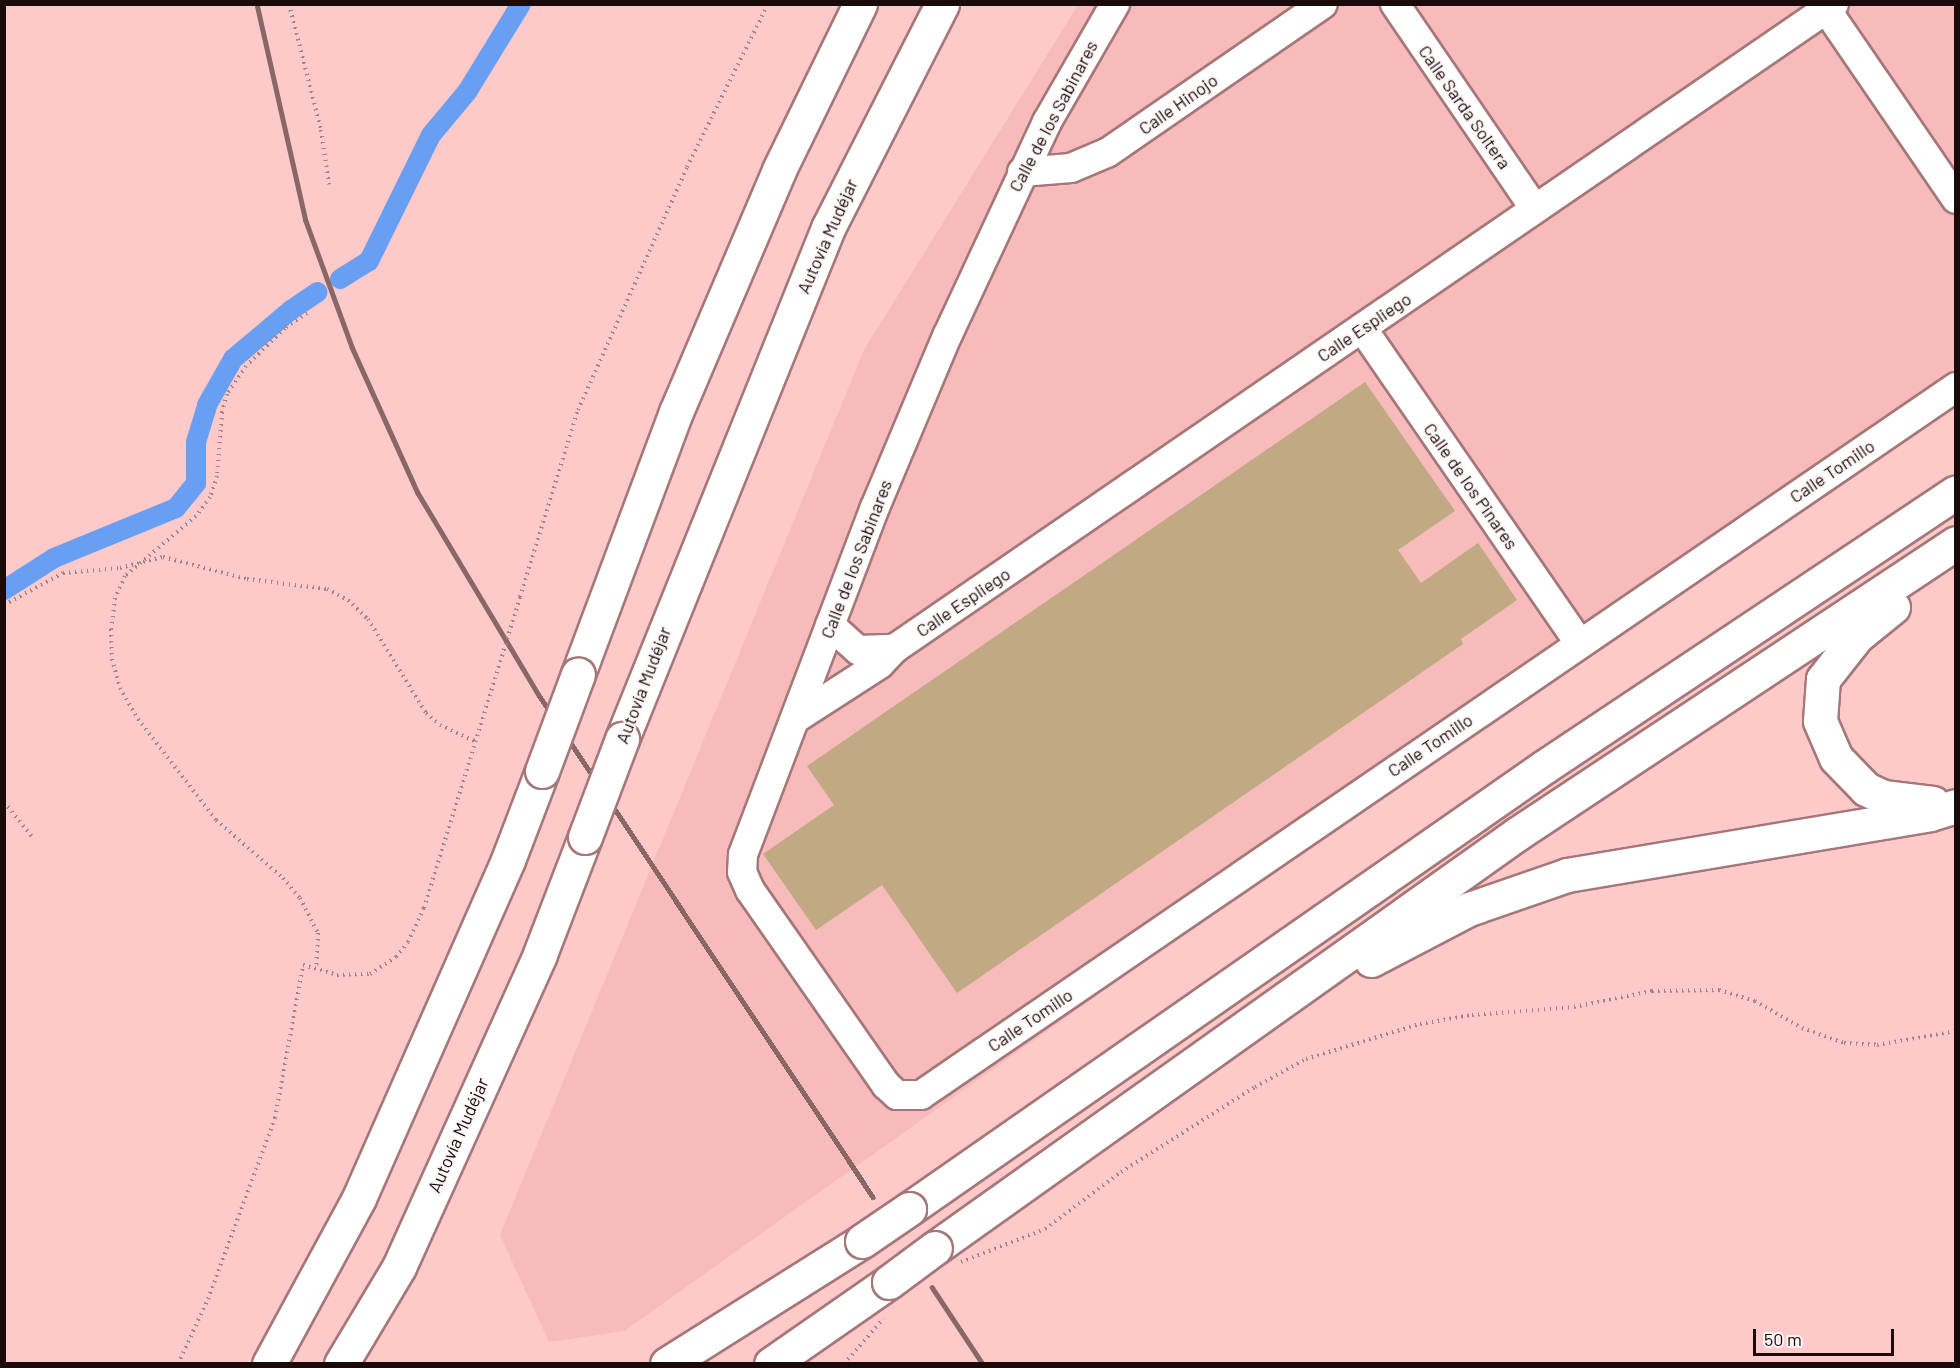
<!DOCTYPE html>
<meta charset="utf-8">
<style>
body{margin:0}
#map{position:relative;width:1960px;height:1368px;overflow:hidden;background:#fdc9c9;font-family:Barlow,sans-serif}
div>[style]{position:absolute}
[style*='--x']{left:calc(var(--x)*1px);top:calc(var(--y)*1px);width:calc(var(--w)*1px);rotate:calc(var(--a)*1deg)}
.built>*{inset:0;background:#f7bbbb}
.canal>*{height:20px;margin:-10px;padding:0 10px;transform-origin:10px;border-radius:10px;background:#689ff3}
.building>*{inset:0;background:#c1a983}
.path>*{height:4px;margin-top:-2px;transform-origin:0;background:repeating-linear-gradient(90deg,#a88282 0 1.5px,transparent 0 6px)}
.roads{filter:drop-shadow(2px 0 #a67778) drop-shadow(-2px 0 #a67778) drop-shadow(0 2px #a67778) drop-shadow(0 -2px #a67778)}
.minor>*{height:28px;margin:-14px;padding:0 14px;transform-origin:14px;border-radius:14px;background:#fff}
.highway>*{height:33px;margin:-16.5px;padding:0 16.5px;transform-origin:16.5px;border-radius:16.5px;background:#fff}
.rail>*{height:4.5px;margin:-2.25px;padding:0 2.25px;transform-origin:2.25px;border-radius:2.25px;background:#896767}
.path-bridge>*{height:4px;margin-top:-2px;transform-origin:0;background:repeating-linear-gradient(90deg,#a88282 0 1.5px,transparent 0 6px)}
.bridges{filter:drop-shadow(2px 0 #a67778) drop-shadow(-2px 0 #a67778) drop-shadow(0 2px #a67778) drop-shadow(0 -2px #a67778)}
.highway-bridge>*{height:33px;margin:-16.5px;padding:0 16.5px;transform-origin:16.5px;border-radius:16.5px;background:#fff}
span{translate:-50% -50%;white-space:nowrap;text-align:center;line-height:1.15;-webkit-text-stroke:4.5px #fdf7f7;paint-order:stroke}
.street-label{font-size:18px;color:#1a0a0a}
.frame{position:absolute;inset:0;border:6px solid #1a0a0a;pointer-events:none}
.scale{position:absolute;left:1753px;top:1329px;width:141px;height:27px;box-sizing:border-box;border:3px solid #1a0a0a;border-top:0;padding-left:8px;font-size:18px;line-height:21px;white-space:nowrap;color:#1a0a0a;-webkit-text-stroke:4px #fdf7f7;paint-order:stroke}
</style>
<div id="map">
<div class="built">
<i style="clip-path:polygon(1078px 5px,1955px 5px,1955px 387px,624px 1331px,549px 1342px,500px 1235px,864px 350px)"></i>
</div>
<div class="canal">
<i style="--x:340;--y:279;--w:34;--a:-32"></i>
<i style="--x:369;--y:261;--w:140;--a:-63.8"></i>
<i style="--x:431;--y:135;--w:56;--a:-50.1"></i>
<i style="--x:467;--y:92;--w:103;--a:-58.5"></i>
<i style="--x:4;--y:590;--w:59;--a:-32.6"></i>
<i style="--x:54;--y:558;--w:132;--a:-22.3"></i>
<i style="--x:176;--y:508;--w:32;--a:-51"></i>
<i style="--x:196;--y:483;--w:41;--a:-90"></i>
<i style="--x:196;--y:442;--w:39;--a:-73"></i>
<i style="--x:207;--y:405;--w:53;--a:-60.5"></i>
<i style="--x:233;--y:359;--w:76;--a:-40.2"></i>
<i style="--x:291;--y:310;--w:32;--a:-34"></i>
</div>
<div class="building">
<i style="clip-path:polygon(1365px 382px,1455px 511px,1398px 550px,1421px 583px,1478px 543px,1517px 600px,1461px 639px,1463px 644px,957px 993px,882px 885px,816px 930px,763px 854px,834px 805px,807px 766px)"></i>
</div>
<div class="path">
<i style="--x:289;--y:4;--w:130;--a:75.7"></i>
<i style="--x:321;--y:130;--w:55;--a:81.6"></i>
<i style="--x:307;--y:313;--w:27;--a:146"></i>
<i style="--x:285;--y:328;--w:54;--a:135.7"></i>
<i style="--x:246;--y:366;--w:34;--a:124"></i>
<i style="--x:227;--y:394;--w:19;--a:106"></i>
<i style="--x:222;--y:412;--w:64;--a:94.5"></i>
<i style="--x:217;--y:476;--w:22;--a:108"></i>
<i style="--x:210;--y:497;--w:24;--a:126"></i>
<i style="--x:196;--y:516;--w:93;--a:139.8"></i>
<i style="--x:125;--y:576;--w:24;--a:114"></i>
<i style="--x:115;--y:598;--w:31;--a:97"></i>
<i style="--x:111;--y:629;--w:30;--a:88"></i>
<i style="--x:112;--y:659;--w:30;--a:75"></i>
<i style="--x:120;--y:688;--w:36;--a:60"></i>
<i style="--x:138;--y:719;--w:128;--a:52.3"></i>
<i style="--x:216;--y:820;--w:89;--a:40.9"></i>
<i style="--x:283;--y:878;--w:26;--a:50"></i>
<i style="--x:300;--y:898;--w:39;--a:63"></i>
<i style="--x:318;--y:933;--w:36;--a:93"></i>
<i style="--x:520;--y:597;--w:196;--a:-72.8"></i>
<i style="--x:578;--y:410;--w:266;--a:-65.8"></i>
<i style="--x:687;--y:167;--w:182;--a:-63.6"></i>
<i style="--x:4;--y:605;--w:67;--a:-28.5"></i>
<i style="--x:63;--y:573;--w:57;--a:-5"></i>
<i style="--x:120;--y:568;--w:44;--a:-14.3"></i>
<i style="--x:163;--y:557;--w:87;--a:14.7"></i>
<i style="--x:247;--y:579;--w:81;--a:7.1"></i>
<i style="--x:327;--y:589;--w:24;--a:28"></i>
<i style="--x:348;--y:600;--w:28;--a:44"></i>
<i style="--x:368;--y:619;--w:110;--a:58.3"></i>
<i style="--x:426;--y:713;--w:18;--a:41"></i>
<i style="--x:440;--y:725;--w:40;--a:25"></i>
<i style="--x:4;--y:802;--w:48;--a:51"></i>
<i style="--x:961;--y:1262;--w:90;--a:-21.4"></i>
<i style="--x:1045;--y:1229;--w:95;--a:-36.9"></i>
<i style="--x:1121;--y:1172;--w:159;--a:-32.4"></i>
<i style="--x:1255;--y:1087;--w:58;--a:-28.8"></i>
<i style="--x:1306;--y:1059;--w:119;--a:-17.1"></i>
<i style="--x:1420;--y:1024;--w:53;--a:-9.8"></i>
<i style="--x:1472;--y:1015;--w:102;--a:-4.5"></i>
<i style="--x:1574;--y:1007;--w:80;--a:-11.6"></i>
<i style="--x:1652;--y:991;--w:67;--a:-0.9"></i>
<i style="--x:1719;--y:990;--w:38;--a:17"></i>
<i style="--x:1755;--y:1001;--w:54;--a:29.9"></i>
<i style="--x:1802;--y:1028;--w:45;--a:19.7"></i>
<i style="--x:1844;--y:1043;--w:33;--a:3"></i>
<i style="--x:1877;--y:1045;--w:80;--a:-10"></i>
<i style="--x:178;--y:1364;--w:72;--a:-65.2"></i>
<i style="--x:208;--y:1299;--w:193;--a:-69.7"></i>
<i style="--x:275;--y:1118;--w:156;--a:-79.6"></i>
<i style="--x:303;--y:965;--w:35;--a:16"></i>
<i style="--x:337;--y:975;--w:33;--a:-2"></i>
<i style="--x:370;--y:974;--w:31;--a:-33"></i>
<i style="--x:396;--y:957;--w:19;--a:-51"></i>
<i style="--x:408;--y:942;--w:38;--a:-65"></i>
<i style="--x:424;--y:908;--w:240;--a:-72.8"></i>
<i style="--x:844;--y:1364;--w:60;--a:-49.1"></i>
</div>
<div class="roads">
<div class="minor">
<i style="--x:1115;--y:4;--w:136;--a:120"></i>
<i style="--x:1047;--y:122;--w:236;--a:115"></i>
<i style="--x:947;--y:336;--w:186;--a:112.8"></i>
<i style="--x:875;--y:507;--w:372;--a:110.8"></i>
<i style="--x:743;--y:855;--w:17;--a:93"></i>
<i style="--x:742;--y:872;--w:20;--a:66"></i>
<i style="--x:750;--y:890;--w:238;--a:55.1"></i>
<i style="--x:886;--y:1085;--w:15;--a:42"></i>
<i style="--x:897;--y:1095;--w:24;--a:0"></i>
<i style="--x:921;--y:1095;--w:1254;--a:-34.37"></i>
<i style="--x:1395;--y:4;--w:248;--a:55.7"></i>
<i style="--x:1826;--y:9;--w:230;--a:55.6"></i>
<i style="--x:1022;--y:172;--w:49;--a:-4.7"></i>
<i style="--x:1071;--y:168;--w:39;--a:-23"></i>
<i style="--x:1107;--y:153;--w:262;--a:-34.6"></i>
<i style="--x:1362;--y:328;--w:383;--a:55.4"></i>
<i style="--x:830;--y:625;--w:38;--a:42"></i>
<i style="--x:858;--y:650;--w:36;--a:-2"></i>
<i style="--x:795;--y:719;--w:101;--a:-32.9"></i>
<i style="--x:880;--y:664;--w:21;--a:-47"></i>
<i style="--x:894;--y:649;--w:1140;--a:-34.46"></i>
</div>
<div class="highway">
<i style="--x:1893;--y:607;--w:46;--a:141.1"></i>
<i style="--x:1857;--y:636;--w:55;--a:128.3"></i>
<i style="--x:1823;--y:679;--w:42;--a:94.1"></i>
<i style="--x:1820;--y:721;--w:40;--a:66.6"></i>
<i style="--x:1836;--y:758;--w:43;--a:45.9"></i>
<i style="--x:1866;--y:789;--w:19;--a:25"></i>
<i style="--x:1883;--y:797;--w:50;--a:6.8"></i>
<i style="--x:578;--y:674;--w:280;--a:-69.5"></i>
<i style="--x:676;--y:412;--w:263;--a:-66.9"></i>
<i style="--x:779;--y:170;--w:185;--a:-64"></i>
<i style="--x:622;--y:739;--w:551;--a:-68.04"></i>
<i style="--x:828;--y:228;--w:251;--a:-63"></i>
<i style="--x:1371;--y:960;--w:110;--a:-27.5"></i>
<i style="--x:1469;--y:909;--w:104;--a:-19.1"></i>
<i style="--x:1567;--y:875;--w:368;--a:-9.5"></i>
<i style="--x:1930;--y:814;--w:27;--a:-17"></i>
<i style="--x:909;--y:1209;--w:774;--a:-34.84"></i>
<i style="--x:1544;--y:767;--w:495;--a:-33.7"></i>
<i style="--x:935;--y:1248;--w:714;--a:-35.43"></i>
<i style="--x:1517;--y:834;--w:527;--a:-33.54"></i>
<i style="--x:269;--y:1364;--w:189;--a:-61.5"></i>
<i style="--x:359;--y:1198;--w:369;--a:-66.2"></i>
<i style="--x:508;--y:860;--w:95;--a:-69.1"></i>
<i style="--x:341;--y:1364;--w:113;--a:-59.1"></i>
<i style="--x:399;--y:1267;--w:343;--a:-65.7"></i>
<i style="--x:540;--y:954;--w:125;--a:-69"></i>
<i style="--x:667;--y:1364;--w:231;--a:-32.2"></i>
<i style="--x:771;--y:1364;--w:144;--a:-34.8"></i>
</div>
</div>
<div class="rail">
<i style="--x:257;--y:4;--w:222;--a:77.3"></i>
<i style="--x:306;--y:221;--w:134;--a:69.9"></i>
<i style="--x:352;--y:347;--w:160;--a:65.7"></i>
<i style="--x:418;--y:493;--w:235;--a:59.1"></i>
<i style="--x:539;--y:695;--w:603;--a:56.36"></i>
<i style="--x:932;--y:1287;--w:92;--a:56.5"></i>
</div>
<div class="path-bridge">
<i style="--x:495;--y:679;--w:86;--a:-73"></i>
</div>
<div class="bridges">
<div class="highway-bridge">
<i style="--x:542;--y:771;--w:103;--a:-69.6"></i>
<i style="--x:585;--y:837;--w:105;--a:-69.3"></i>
<i style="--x:862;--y:1241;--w:57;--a:-34.2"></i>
<i style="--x:889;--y:1282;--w:57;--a:-36.5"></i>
</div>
</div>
<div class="street-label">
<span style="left:1178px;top:104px;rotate:-35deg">Calle Hinojo</span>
<span style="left:1465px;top:107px;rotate:55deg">Calle Sarda Soltera</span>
<span style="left:1053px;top:116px;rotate:-62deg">Calle de los Sabinares</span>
<span style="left:827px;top:236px;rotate:-66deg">Autovía Mudéjar</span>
<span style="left:1364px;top:327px;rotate:-34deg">Calle Espliego</span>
<span style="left:1832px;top:471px;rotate:-34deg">Calle Tomillo</span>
<span style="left:1471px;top:486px;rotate:55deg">Calle de los Pinares</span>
<span style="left:856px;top:559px;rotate:-69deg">Calle de los Sabinares</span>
<span style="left:963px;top:602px;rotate:-34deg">Calle Espliego</span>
<span style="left:643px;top:685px;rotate:-69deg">Autovía Mudéjar</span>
<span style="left:1430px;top:745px;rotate:-34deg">Calle Tomillo</span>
<span style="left:1030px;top:1020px;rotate:-34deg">Calle Tomillo</span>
<span style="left:458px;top:1135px;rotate:-66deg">Autovía Mudéjar</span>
</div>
<div class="frame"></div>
<div class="scale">50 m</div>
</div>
